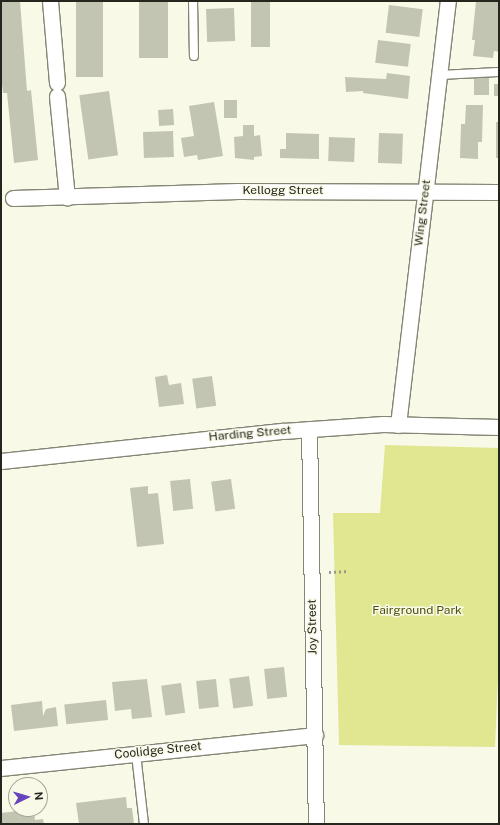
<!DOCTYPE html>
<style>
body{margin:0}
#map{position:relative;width:500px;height:825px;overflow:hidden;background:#f8f9e7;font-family:"Public Sans",sans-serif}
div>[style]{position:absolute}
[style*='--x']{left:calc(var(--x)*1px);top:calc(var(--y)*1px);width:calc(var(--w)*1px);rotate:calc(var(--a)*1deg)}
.green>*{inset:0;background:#e1e690}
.building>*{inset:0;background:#c3c5b3;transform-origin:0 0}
.path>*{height:2.5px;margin-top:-1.25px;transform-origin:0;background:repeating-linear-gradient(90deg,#99998c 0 2px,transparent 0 5px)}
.roads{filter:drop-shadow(1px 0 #848574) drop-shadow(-1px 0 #848574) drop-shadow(0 1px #848574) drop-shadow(0 -1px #848574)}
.service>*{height:8px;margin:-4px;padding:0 4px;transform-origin:4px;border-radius:4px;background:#fff}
.minor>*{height:15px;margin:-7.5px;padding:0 7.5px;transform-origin:7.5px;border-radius:7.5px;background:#fff}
span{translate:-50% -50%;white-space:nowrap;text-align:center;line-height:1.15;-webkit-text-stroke:3px #f8f9e7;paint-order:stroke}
.street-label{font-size:12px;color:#26261f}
.park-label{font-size:12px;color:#4e500a}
.frame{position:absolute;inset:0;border:2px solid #26261f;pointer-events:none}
.north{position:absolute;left:8px;top:777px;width:40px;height:40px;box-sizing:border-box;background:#f8f9e7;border:1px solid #a4a597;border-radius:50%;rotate:85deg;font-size:11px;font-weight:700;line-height:16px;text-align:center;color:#26261f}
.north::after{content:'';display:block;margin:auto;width:14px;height:18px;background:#6544bd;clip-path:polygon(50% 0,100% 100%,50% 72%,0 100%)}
</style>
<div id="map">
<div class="green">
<i style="clip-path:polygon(385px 445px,499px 448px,499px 654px,495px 747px,339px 745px,333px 513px,380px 513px)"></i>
</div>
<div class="building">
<i style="clip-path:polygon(1px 1px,20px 1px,27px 91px,31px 90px,38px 160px,14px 163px,7px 93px,3px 93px,1px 75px)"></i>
<i style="left:76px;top:1px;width:27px;height:76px"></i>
<i style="left:139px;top:1px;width:29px;height:57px"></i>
<i style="left:251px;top:1px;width:19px;height:46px"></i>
<i style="clip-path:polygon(476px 1px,499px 1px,499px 52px,494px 51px,493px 58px,473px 56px,475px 40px,472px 40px)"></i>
<i style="left:389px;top:5px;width:34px;height:28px;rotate:7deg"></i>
<i style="left:234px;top:8px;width:33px;height:28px;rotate:88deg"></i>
<i style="left:378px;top:40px;width:33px;height:23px;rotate:7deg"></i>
<i style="clip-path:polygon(387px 73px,410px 76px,408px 99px,363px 93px,363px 91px,346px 92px,345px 77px,386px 79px)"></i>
<i style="left:474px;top:78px;width:15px;height:17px"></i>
<i style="left:494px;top:84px;width:5px;height:12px"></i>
<i style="left:109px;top:91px;width:65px;height:30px;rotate:82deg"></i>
<i style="left:224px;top:100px;width:13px;height:18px"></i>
<i style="clip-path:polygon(214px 102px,223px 156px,198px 160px,197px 155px,184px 157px,181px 138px,194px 136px,189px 106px)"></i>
<i style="clip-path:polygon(466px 105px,483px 105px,482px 142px,478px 142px,478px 159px,460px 158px,461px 124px,465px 124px)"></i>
<i style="left:173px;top:109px;width:16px;height:15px;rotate:86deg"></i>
<i style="left:496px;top:122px;width:3px;height:36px"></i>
<i style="clip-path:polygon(243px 125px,254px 125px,254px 136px,260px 135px,262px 156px,254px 157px,254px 160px,235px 158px,234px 137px,243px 136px)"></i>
<i style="left:173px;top:131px;width:26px;height:30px;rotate:88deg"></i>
<i style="clip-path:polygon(286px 133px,319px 134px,319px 159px,280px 158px,280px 149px,286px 149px)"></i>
<i style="left:379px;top:133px;width:24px;height:30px;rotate:2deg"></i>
<i style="left:329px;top:137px;width:26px;height:24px;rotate:2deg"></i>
<i style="clip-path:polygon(167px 375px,169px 385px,181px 383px,184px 404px,159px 407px,155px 377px)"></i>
<i style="left:212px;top:376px;width:30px;height:20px;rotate:82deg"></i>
<i style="left:190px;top:479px;width:30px;height:20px;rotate:84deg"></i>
<i style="left:231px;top:479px;width:30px;height:20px;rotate:82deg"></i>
<i style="clip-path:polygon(148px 486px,148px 494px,158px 493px,164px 544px,137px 547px,130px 488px)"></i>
<i style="left:284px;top:667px;width:30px;height:20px;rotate:84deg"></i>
<i style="left:249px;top:676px;width:30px;height:20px;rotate:82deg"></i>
<i style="clip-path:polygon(147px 679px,152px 717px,132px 719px,131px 709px,115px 711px,112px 682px)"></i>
<i style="left:216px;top:679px;width:28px;height:20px;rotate:84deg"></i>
<i style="left:181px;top:683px;width:30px;height:20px;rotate:82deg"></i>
<i style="left:106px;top:700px;width:20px;height:42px;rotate:84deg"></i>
<i style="clip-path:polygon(42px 701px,43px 716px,46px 709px,56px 707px,58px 726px,14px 731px,11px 705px)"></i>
<i style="clip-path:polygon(126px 797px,127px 808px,132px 808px,134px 824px,79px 824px,76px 803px)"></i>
<i style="clip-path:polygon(34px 809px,35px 820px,43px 819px,44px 824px,1px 824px,1px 813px)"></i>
</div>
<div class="path">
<i style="--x:329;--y:572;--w:20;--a:-3"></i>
</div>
<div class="roads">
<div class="service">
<i style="--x:193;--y:1;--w:55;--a:89"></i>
<i style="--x:439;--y:75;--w:60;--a:-2.9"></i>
<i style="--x:136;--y:754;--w:70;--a:83.5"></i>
</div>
<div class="minor">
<i style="--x:50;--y:1;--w:82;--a:85.1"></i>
<i style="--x:57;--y:96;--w:102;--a:84.4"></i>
<i style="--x:13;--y:198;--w:225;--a:-1.8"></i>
<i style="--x:238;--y:191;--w:261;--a:0.2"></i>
<i style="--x:398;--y:425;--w:427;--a:-83.3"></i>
<i style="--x:309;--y:429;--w:395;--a:89"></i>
<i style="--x:1;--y:461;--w:284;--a:-6.1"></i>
<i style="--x:283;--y:431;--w:100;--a:-4"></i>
<i style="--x:383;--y:424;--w:116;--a:1.5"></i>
<i style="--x:1;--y:768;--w:316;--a:-6"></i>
</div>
</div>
<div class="street-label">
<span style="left:283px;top:191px">Kellogg Street</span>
<span style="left:423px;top:213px;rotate:-83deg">Wing Street</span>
<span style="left:250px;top:434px;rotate:-5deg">Harding Street</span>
<span style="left:313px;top:627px;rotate:-91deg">Joy Street</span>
<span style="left:158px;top:751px;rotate:-6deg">Coolidge Street</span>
</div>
<div class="park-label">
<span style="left:417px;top:611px">Fairground Park</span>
</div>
<div class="frame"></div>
<div class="north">N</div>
</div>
